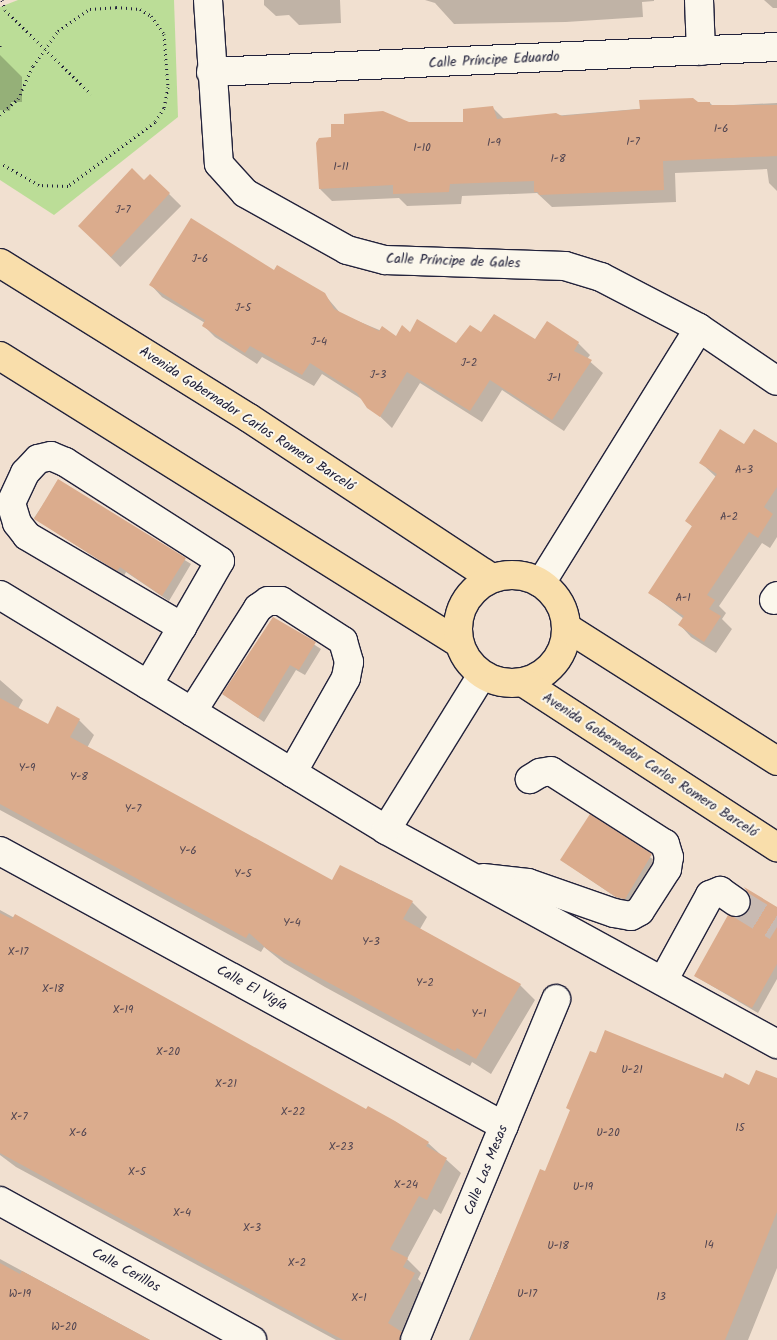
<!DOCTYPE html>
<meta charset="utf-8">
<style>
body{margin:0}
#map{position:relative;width:777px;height:1340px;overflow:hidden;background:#f1e0d0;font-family:Kalam,sans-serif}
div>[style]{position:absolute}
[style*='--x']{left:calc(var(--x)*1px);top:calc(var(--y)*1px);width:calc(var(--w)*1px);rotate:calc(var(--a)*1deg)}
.green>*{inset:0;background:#bbdd97}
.shadow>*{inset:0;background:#0003;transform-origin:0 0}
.building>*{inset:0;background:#dbac8d}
.minor-tunnel>*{height:28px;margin-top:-14px;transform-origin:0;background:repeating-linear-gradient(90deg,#c8bab2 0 28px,transparent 0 42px)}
.path>*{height:3px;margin-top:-1.5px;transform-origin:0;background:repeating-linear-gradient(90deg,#22223b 0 1px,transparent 0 5px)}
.roads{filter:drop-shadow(1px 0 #22223b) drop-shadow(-1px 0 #22223b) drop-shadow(0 1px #22223b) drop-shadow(0 -1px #22223b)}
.minor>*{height:28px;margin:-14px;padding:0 14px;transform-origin:14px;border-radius:14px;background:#fbf7ec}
.major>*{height:28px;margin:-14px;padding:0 14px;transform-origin:14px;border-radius:14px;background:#f9deab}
.major>.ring{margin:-14px;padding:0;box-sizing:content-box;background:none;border:28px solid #f9deab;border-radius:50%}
span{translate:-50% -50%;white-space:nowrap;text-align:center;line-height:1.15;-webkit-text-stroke:4px #fbf7ec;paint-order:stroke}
.number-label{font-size:11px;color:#504450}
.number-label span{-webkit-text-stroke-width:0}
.street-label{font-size:14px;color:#22223b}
</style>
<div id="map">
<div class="green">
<i style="clip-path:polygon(18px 0,174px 0,178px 117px,54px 215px,0 180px,0 7px)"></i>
</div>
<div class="shadow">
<i style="clip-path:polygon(264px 0,340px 0,341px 23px,299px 25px,289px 15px,276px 16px,264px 5px)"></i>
<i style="clip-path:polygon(425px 0,654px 0,654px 1px,642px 2px,643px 17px,566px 22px,454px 24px,435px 3px)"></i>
<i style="clip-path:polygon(764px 0,777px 0,777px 8px,773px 8px)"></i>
<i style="clip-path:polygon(0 55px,22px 77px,22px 102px,11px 102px,10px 111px,0 110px)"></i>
<i style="clip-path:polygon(710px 103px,713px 106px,777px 103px,777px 191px,769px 183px,767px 169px,675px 173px,676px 202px,579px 206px,552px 207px,537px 193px,462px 196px,461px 204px,407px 206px,399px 198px,332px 201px,320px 189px,333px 138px,408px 123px,464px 123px,492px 107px,505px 120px)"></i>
<i style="left:150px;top:175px;width:44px;height:86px;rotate:45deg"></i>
<i style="clip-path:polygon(274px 272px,324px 294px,341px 314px,396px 337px,410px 334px,457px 345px,481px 334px,535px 341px,547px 323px,578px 343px,590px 355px,587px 359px,603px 373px,564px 431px,502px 390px,482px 422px,420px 383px,392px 428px,363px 400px,322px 374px,314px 386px,262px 357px,257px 364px,215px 337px,203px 325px,205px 323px,162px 297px,151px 285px)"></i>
<i style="clip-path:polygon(777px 445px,777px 537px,770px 548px,762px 543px,719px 606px,726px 613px,722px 619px,732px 629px,716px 653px,691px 637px,680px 625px,684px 619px,650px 593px,693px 527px,686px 521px,716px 477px,701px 463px,745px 446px)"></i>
<i style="clip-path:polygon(59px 481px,191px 564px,169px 601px,126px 572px,124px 576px,34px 518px)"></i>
<i style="clip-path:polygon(273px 618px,321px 649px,305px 675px,296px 670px,264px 722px,223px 694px)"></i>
<i style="clip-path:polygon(0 680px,23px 700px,18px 709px,48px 725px,79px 720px,94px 735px,87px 748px,332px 882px,370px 883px,371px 880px,412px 902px,427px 917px,420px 929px,520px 985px,535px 1000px,491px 1074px,472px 1062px,470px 1066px,325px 987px,284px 963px,264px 947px,261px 952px,0 810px)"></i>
<i style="clip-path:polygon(590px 816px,657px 862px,631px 904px,623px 902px,561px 860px)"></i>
<i style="clip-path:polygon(777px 909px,777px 979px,758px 1013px,695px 976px,743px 918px)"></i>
<i style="clip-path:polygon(0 910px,366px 1111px,394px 1122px,428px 1143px,461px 1173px,441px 1214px,434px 1209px,407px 1259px,421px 1273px,418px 1279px,428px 1289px,404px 1340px,336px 1340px,16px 1167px,0 1155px)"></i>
<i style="clip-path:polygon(724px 1080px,749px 1087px,777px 1080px,777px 1268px,748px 1340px,469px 1340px,541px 1171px,546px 1173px,571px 1111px,568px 1108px)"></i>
<i style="clip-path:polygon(0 1259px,150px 1340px,0 1340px)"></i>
</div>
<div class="building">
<i style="clip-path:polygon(693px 98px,698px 102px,710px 102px,710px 105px,777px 105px,777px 156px,663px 161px,664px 190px,539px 195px,538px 192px,534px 192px,534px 181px,450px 184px,449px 192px,393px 194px,393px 185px,319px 189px,316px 143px,319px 138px,331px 137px,331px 124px,344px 124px,344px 114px,383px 111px,409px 122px,463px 122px,463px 109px,493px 106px,497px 119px,556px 113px,562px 116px,629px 110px,640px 109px,639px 100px)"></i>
<i style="clip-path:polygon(132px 168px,144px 180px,150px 174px,170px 193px,111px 257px,78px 226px)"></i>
<i style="clip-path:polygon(191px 218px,274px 270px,277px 265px,325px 293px,334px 309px,379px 331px,382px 326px,396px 336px,402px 325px,410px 332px,417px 319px,456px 343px,470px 325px,481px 332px,494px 314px,535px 339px,547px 321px,579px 342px,574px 351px,592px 360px,552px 420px,490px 380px,470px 411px,407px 372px,380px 417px,367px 408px,357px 393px,310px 363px,302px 375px,250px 346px,245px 353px,202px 326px,205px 320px,149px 285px)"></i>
<i style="clip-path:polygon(720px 429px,744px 444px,754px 429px,777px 443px,777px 487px,764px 507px,773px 514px,758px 538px,749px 532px,707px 595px,715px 600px,709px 609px,721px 616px,704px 642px,678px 625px,684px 616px,648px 593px,692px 526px,685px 521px,717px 474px,699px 463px)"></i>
<i style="clip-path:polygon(58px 479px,186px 558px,162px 596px,120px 567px,117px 571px,34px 519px)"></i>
<i style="clip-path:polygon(273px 617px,316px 642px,299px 670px,290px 665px,258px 718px,222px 694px)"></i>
<i style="clip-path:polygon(0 698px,48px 724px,57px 706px,80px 719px,70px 737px,111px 759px,332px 880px,340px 865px,413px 901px,403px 919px,521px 984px,476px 1059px,457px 1048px,455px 1051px,309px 972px,267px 949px,249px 933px,246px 938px,0 804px)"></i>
<i style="clip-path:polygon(590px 814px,652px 854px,625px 899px,616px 897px,560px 860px)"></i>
<i style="clip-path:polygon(744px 887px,777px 907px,777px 964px,752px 1008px,694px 976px,728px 915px,742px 916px,749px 910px,750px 896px)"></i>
<i style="clip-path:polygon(0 913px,12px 919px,15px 914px,366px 1109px,368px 1106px,395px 1121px,429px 1142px,426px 1146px,447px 1158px,427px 1200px,419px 1196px,390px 1249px,408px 1258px,403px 1267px,415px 1273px,388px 1323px,402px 1332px,400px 1340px,343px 1340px,0 1153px)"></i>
<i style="clip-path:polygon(605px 1030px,723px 1078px,725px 1073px,749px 1085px,756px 1070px,777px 1078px,777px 1212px,725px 1340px,470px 1340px,540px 1169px,545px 1171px,570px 1110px,566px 1108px,590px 1051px,596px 1053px)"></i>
<i style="clip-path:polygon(0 1263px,20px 1274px,22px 1271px,150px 1340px,0 1340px)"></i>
</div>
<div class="minor-tunnel">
<i style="--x:736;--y:902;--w:48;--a:31.4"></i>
</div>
<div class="path">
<i style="--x:2;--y:0;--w:10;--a:73"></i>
<i style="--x:5;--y:10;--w:120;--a:44.3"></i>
<i style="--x:0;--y:45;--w:2;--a:90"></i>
<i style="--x:0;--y:115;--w:24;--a:-42"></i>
<i style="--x:18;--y:99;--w:36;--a:-66"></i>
<i style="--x:33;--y:66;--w:43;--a:-54.5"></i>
<i style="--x:58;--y:31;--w:39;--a:-35"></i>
<i style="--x:90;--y:9;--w:26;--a:-4"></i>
<i style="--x:116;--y:7;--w:24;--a:5"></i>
<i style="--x:140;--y:9;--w:13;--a:32"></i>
<i style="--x:151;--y:16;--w:22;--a:54"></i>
<i style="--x:164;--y:34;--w:53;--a:85.7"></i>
<i style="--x:168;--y:87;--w:21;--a:101"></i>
<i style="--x:164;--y:108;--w:17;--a:123"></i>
<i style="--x:155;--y:122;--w:108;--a:143.7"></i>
<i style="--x:68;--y:186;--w:29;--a:-178"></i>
<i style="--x:39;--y:185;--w:45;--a:-150.6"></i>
</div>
<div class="roads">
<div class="minor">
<i style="--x:208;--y:0;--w:164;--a:86.2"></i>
<i style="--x:219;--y:164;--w:39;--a:48"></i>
<i style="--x:245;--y:193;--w:117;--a:29.2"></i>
<i style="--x:347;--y:250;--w:39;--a:15"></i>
<i style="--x:385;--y:260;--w:180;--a:1.9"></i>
<i style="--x:565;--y:266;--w:38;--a:17"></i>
<i style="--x:601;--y:277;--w:110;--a:27.5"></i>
<i style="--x:699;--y:328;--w:94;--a:34.2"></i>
<i style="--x:699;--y:0;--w:51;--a:87.8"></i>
<i style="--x:211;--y:72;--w:567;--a:-2.53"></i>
<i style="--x:541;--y:583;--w:300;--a:-58.2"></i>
<i style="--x:0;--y:595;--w:452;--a:31.3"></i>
<i style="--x:386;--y:830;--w:446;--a:28.7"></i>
<i style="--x:774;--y:600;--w:5;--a:-53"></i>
<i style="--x:148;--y:685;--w:67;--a:-59.6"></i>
<i style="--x:182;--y:627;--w:76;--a:-60.1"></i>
<i style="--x:220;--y:561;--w:184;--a:-147.4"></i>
<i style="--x:65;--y:462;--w:15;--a:-157"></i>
<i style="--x:51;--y:456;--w:13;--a:167"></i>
<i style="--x:38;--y:459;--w:19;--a:133"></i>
<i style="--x:25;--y:473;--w:33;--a:115"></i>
<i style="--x:11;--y:503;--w:21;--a:73"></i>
<i style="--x:17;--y:523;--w:16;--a:52"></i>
<i style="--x:27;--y:536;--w:180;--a:30.4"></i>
<i style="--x:192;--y:712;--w:123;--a:-57.6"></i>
<i style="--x:258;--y:608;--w:12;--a:-35"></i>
<i style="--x:268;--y:601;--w:13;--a:0"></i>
<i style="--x:281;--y:601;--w:74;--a:32.8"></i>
<i style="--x:343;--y:641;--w:22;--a:74"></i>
<i style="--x:349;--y:662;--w:16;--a:101"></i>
<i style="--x:346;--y:678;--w:109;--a:119.6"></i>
<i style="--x:386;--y:830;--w:182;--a:-58.2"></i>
<i style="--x:0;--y:851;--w:574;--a:28.62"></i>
<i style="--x:483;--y:878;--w:45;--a:6.3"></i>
<i style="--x:528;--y:883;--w:91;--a:19.2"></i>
<i style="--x:614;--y:913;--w:17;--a:10"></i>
<i style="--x:631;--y:916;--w:10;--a:-29"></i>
<i style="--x:640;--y:911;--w:50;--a:-57.3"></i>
<i style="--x:667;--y:869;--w:12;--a:-81"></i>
<i style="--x:669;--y:857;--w:14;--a:-107"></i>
<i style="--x:665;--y:844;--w:135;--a:-147.4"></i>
<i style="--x:551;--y:771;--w:11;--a:170"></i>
<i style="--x:540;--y:773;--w:12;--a:149"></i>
<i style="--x:663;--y:981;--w:98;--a:-61.3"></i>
<i style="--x:710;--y:895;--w:11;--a:-22"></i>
<i style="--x:720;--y:891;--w:19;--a:35"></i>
<i style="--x:0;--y:1201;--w:288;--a:28.9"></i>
<i style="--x:415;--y:1340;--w:369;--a:-67.5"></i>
</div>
<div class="major">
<i style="--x:0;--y:263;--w:293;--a:31.9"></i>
<i style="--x:249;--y:418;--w:291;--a:33.4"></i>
<i style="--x:0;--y:356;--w:541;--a:32.02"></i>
<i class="ring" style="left:458px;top:575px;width:80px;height:80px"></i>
<i style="--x:566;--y:627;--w:250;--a:32.4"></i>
<i style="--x:524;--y:683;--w:302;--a:33"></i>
</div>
</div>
<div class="number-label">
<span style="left:721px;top:129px">I-6</span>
<span style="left:633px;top:142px">I-7</span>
<span style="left:494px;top:143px">I-9</span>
<span style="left:422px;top:148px">I-10</span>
<span style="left:558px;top:159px">I-8</span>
<span style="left:341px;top:167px">I-11</span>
<span style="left:123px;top:210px">J-7</span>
<span style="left:200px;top:259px">J-6</span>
<span style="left:243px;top:308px">J-5</span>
<span style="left:319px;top:342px">J-4</span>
<span style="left:469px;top:363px">J-2</span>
<span style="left:378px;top:375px">J-3</span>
<span style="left:554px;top:378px">J-1</span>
<span style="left:744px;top:470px">A-3</span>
<span style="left:729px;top:517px">A-2</span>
<span style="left:683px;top:598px">A-1</span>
<span style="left:27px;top:768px">Y-9</span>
<span style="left:79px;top:777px">Y-8</span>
<span style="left:133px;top:809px">Y-7</span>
<span style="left:188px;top:851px">Y-6</span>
<span style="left:243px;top:874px">Y-5</span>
<span style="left:292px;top:923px">Y-4</span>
<span style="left:371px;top:942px">Y-3</span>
<span style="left:18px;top:952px">X-17</span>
<span style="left:425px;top:983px">Y-2</span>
<span style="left:53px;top:989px">X-18</span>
<span style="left:123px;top:1010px">X-19</span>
<span style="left:479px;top:1014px">Y-1</span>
<span style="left:168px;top:1052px">X-20</span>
<span style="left:632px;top:1070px">U-21</span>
<span style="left:226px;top:1084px">X-21</span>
<span style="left:293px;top:1112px">X-22</span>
<span style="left:19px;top:1117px">X-7</span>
<span style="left:740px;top:1128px">15</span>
<span style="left:78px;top:1133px">X-6</span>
<span style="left:608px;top:1133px">U-20</span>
<span style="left:341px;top:1147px">X-23</span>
<span style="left:137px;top:1172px">X-5</span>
<span style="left:406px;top:1185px">X-24</span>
<span style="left:583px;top:1187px">U-19</span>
<span style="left:182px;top:1213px">X-4</span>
<span style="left:252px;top:1228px">X-3</span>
<span style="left:709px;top:1245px">14</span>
<span style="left:558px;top:1246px">U-18</span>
<span style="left:297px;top:1263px">X-2</span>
<span style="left:20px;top:1294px">W-19</span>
<span style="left:527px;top:1294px">U-17</span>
<span style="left:661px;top:1297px">13</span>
<span style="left:359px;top:1298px">X-1</span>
<span style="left:64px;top:1327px">W-20</span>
</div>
<div class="street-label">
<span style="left:494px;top:60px;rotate:-3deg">Calle Príncipe Eduardo</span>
<span style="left:453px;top:261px;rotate:2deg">Calle Príncipe de Gales</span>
<span style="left:247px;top:419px;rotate:33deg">Avenida Gobernador Carlos Romero Barceló</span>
<span style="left:650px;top:765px;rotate:33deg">Avenida Gobernador Carlos Romero Barceló</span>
<span style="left:252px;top:988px;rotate:29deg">Calle El Vigía</span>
<span style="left:486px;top:1170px;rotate:-68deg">Calle Las Mesas</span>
<span style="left:126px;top:1270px;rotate:29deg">Calle Cerillos</span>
</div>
</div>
